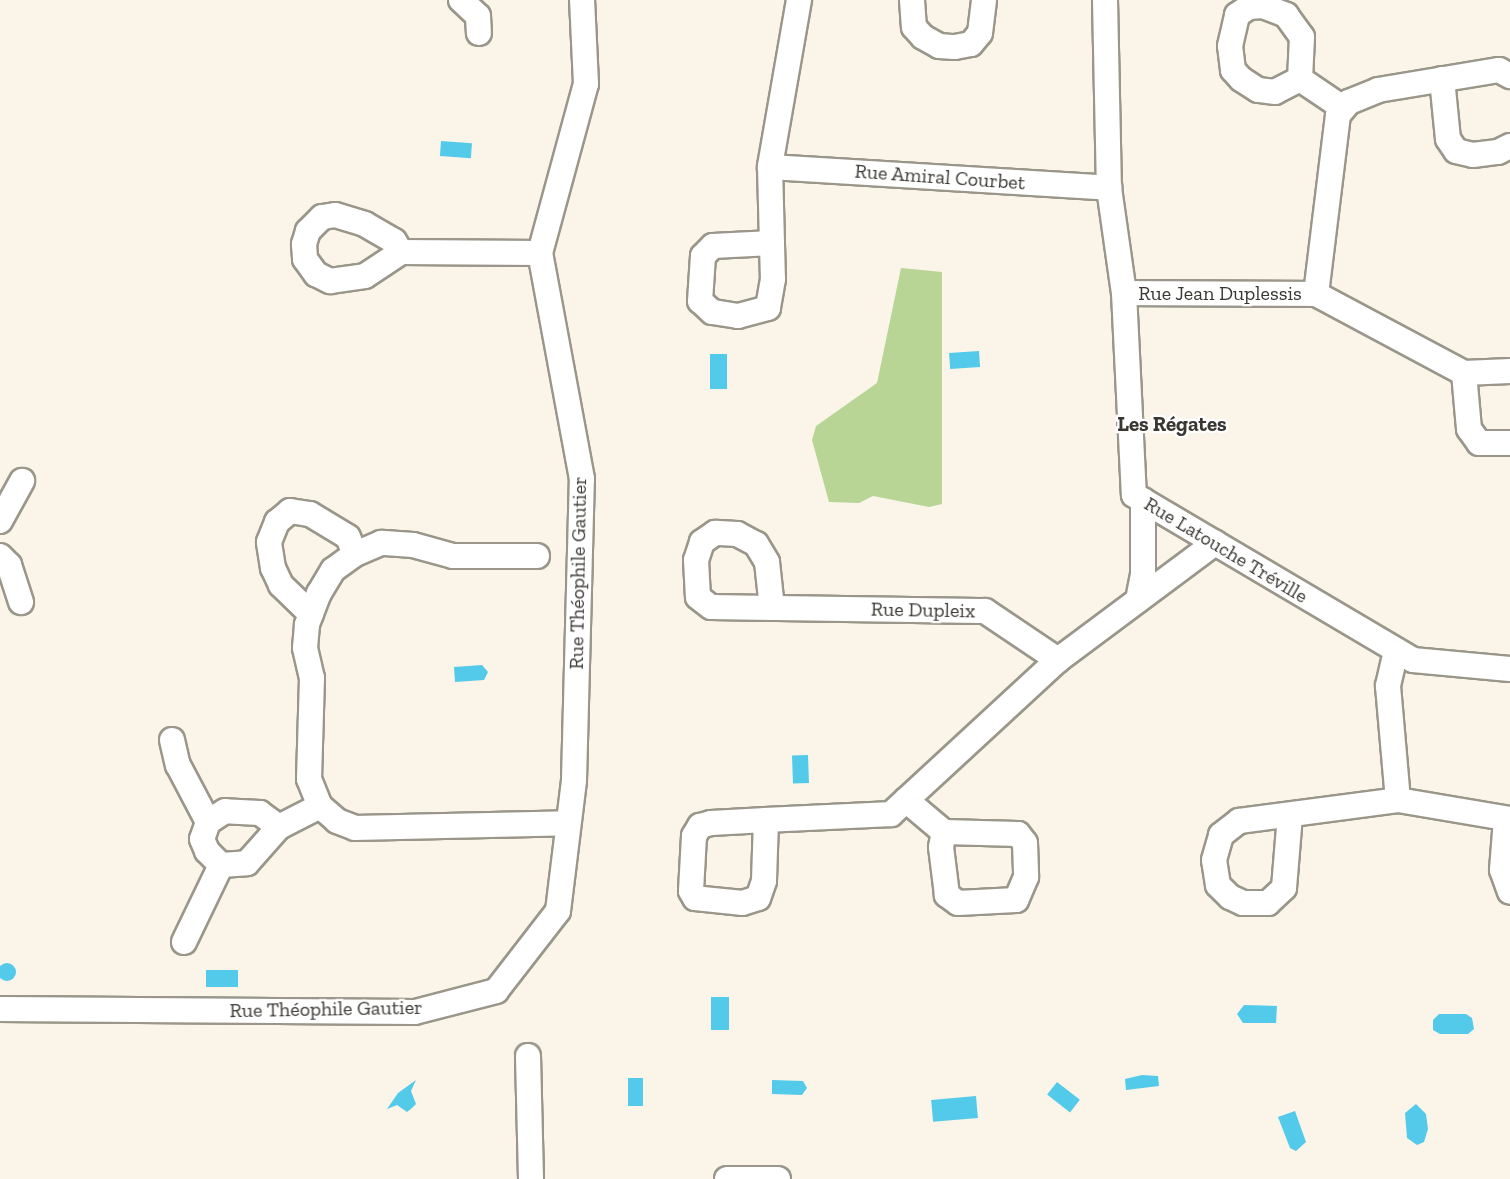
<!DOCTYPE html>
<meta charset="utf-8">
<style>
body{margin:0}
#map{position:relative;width:1510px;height:1179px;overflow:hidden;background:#faf5e8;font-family:"Zilla Slab",serif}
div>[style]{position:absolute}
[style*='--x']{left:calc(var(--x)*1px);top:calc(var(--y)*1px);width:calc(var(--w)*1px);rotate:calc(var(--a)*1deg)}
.green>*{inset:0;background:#b8d596}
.water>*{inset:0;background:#53cae9;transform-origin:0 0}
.round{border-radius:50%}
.roads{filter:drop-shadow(2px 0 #9a968a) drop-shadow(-2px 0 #9a968a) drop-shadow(0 2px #9a968a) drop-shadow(0 -2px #9a968a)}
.minor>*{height:24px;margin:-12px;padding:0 12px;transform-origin:12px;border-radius:12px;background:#fff}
span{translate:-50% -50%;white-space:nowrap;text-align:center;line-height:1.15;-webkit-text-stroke:4.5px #fff;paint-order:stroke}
.street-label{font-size:20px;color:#393732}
.neighbourhood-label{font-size:21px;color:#393732;font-weight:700}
</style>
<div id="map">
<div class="green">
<i style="clip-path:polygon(901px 268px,942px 272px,942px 504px,929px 507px,873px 496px,859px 503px,829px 502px,812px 440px,816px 426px,877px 383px)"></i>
</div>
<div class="water">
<i style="left:441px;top:141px;width:31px;height:15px;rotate:4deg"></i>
<i style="left:979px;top:351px;width:16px;height:30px;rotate:86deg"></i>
<i style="left:710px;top:354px;width:17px;height:35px"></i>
<i style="clip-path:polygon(482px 665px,488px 672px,484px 680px,455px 682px,454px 667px)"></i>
<i style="left:808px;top:755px;width:28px;height:16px;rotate:88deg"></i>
<i class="round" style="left:-2px;top:963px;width:18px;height:18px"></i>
<i style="left:206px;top:970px;width:32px;height:17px"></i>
<i style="left:711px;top:997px;width:18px;height:33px"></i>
<i style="clip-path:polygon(1244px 1005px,1277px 1006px,1276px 1023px,1243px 1023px,1237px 1014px)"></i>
<i style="clip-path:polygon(1439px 1014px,1466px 1014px,1472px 1018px,1474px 1029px,1468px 1034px,1440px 1034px,1433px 1030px,1433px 1020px)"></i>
<i style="clip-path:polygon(1142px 1075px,1158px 1076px,1159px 1086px,1126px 1090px,1125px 1079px)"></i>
<i style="left:628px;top:1078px;width:15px;height:28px"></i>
<i style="clip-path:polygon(416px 1080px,411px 1091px,416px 1104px,412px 1108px,407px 1112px,397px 1105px,387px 1109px,398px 1093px)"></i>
<i style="clip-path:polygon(772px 1080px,803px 1081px,807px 1088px,802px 1095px,772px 1094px)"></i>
<i style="left:1057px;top:1082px;width:29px;height:16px;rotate:38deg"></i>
<i style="left:976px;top:1096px;width:22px;height:45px;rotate:85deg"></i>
<i style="clip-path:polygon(1416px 1104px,1426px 1114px,1428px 1129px,1424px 1142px,1417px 1145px,1407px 1138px,1405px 1113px)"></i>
<i style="clip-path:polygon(1295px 1111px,1306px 1142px,1296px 1151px,1290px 1148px,1278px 1117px)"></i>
</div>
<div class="roads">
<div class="minor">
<i style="--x:461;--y:0;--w:23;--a:43"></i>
<i style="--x:478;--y:16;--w:17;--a:87"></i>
<i style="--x:799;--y:0;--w:169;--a:99.9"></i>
<i style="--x:770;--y:167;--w:340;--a:3.5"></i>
<i style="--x:912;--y:0;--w:27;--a:86"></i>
<i style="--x:914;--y:27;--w:13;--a:48"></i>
<i style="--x:923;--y:37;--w:18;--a:29"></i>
<i style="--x:939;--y:46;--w:16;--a:4"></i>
<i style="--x:955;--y:47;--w:16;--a:-11"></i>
<i style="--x:971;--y:44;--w:14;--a:-51"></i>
<i style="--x:980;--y:33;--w:33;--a:-83"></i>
<i style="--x:1105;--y:0;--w:188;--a:88.8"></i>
<i style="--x:1109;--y:188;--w:106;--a:81.9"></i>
<i style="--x:1124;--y:293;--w:202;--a:87.2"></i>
<i style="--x:1134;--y:495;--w:324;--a:30.6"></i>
<i style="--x:1413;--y:660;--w:97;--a:5.3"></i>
<i style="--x:1300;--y:79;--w:28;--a:153"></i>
<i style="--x:1275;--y:92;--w:17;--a:-173"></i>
<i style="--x:1258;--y:90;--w:20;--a:-147"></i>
<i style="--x:1241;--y:79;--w:12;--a:-132"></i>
<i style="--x:1233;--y:70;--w:24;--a:-97"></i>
<i style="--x:1230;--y:46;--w:32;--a:-77"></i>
<i style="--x:1237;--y:15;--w:14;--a:-34"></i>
<i style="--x:1249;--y:7;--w:14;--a:-4"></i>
<i style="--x:1263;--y:6;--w:25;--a:21"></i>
<i style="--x:1286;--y:15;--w:27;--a:54"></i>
<i style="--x:1302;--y:37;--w:42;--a:92.7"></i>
<i style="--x:1300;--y:79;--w:52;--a:34"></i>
<i style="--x:1442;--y:79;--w:60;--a:84.3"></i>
<i style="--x:1448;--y:139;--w:14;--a:56"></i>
<i style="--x:1456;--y:151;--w:17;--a:13"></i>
<i style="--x:1473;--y:155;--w:25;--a:-7"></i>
<i style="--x:1498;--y:152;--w:13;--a:-27"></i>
<i style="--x:770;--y:167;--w:112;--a:88.5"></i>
<i style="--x:773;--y:279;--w:29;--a:100"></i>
<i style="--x:768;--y:308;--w:31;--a:165"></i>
<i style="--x:738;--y:316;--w:26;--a:-171"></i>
<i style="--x:712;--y:312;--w:16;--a:-137"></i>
<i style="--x:700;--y:301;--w:45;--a:-86.2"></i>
<i style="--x:703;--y:256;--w:14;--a:-45"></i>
<i style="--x:713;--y:246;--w:59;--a:-2.9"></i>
<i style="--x:401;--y:252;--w:13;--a:-122"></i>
<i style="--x:394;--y:241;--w:34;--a:-150"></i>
<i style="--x:365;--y:224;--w:31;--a:-163"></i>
<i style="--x:335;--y:215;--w:13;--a:171"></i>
<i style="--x:322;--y:217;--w:20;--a:135"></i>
<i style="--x:308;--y:231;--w:14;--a:107"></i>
<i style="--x:304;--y:244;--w:15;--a:86"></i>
<i style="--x:305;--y:259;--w:19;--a:54"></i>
<i style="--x:316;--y:274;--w:16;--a:27"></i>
<i style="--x:330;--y:281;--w:35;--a:-8"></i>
<i style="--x:365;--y:276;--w:43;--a:-33.7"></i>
<i style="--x:401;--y:252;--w:139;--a:0.4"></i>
<i style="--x:1124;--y:293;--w:192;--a:0.3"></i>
<i style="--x:1316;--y:294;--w:168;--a:28.1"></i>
<i style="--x:1464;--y:373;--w:46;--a:-2.5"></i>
<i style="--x:1316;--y:294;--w:180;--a:-83"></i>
<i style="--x:1338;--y:115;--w:17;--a:-50"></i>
<i style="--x:1349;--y:102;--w:31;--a:-22"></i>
<i style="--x:1378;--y:90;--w:123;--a:-9.4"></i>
<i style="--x:1499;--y:70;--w:13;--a:29"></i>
<i style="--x:1464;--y:373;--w:56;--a:84.9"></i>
<i style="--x:1469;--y:429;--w:17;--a:54"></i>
<i style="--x:1479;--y:443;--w:31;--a:0"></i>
<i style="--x:0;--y:521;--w:46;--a:-61.2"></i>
<i style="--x:0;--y:556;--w:13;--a:45"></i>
<i style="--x:9;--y:565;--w:39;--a:72"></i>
<i style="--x:537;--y:556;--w:84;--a:180"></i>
<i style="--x:453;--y:556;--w:41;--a:-164.6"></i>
<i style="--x:413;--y:545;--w:32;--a:-176"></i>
<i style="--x:381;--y:543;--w:28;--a:157"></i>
<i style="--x:355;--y:554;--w:27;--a:144"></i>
<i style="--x:333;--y:570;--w:27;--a:121"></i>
<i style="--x:319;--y:593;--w:34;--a:111"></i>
<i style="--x:307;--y:625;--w:23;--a:95"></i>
<i style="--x:305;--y:648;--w:31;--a:77"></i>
<i style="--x:312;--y:678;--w:101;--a:91.7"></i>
<i style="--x:309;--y:779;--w:29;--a:68"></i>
<i style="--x:320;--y:806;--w:23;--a:41"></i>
<i style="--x:337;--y:821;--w:19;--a:21"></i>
<i style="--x:355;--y:828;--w:213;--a:-1.3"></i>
<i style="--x:1138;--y:600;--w:25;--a:-79"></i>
<i style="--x:1143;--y:575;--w:75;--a:-90"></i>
<i style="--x:772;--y:608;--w:46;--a:-96.2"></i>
<i style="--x:767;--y:562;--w:21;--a:-121"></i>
<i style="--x:756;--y:544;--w:21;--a:-152"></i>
<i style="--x:737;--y:534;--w:22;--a:-177"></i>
<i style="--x:715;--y:533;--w:16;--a:145"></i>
<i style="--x:702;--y:542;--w:19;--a:108"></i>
<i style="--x:696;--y:560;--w:37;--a:87"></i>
<i style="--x:698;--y:597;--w:16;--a:38"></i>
<i style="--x:711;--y:607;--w:61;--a:0.9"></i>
<i style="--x:772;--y:608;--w:213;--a:0.8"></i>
<i style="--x:985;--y:611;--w:88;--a:33.9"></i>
<i style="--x:311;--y:614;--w:42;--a:-136"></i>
<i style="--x:281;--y:585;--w:19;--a:-115"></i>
<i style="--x:273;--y:568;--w:26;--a:-99"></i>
<i style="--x:269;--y:542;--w:22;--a:-68"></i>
<i style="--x:277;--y:522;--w:17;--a:-40"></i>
<i style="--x:290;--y:511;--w:20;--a:9"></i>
<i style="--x:310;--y:514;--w:44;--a:31.2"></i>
<i style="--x:348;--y:537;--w:18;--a:68"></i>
<i style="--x:1396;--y:651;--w:36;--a:103"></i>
<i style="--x:1388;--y:686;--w:114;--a:85"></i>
<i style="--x:172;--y:740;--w:26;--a:77"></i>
<i style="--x:178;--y:765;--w:64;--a:62.2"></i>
<i style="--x:906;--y:800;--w:50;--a:40.1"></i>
<i style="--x:944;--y:832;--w:74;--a:1.5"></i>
<i style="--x:1018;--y:834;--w:11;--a:52"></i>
<i style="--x:1025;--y:843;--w:34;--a:88"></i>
<i style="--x:1026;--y:877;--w:25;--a:113"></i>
<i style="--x:1016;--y:900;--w:58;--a:177"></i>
<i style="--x:958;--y:903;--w:14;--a:-144"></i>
<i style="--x:947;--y:895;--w:48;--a:-97.1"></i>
<i style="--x:941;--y:847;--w:15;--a:-79"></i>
<i style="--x:1290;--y:815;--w:73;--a:94.7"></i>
<i style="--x:1284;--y:888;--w:22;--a:137"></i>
<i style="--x:1268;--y:903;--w:25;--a:180"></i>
<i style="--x:1243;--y:903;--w:14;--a:-155"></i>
<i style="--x:1230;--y:897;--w:17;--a:-135"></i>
<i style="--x:1218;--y:885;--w:25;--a:-99"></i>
<i style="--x:1214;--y:860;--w:26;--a:-74"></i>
<i style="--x:1221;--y:835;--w:23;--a:-38"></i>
<i style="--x:1239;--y:821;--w:160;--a:-7.5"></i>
<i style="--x:1398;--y:800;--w:114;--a:9.6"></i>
<i style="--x:1506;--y:819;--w:51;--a:94.5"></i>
<i style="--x:1502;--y:870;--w:23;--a:70"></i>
<i style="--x:766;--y:820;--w:61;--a:91.9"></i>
<i style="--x:764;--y:881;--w:18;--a:109"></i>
<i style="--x:758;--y:898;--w:16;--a:162"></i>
<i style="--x:743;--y:903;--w:48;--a:-174.1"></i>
<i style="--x:695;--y:898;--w:8;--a:-120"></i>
<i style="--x:691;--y:891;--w:55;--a:-86.9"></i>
<i style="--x:694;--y:836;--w:12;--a:-59"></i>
<i style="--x:700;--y:826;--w:11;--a:-15"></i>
<i style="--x:711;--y:823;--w:55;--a:-3.1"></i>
<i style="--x:766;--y:820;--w:125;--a:-2.7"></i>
<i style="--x:891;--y:814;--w:227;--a:-42.7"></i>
<i style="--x:1058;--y:660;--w:196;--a:-36.7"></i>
<i style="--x:279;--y:827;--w:24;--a:-144"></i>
<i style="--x:260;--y:813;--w:35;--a:-177"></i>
<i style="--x:225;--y:811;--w:20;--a:147"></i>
<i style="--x:208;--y:822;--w:18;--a:109"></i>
<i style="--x:202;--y:839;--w:13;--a:67"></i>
<i style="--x:207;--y:851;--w:20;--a:45"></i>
<i style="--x:221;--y:865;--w:26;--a:-4"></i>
<i style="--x:247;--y:863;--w:48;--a:-48.4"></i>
<i style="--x:279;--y:827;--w:46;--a:-27.1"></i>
<i style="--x:184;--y:942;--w:85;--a:-64.3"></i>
<i style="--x:0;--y:1009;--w:415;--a:0.4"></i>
<i style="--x:415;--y:1012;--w:84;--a:-14.5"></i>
<i style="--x:496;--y:991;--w:101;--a:-52.2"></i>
<i style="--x:558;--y:911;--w:132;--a:-83"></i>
<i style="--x:574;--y:780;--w:301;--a:-88.5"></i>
<i style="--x:582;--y:479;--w:230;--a:-100.5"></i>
<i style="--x:540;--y:253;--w:175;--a:-74.8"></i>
<i style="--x:586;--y:84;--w:84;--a:-92.7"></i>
<i style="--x:528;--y:1056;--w:123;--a:88.6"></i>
<i style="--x:727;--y:1179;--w:51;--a:0"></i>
</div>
</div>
<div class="street-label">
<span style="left:940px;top:177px;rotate:4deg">Rue Amiral Courbet</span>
<span style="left:1220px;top:293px">Rue Jean Duplessis</span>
<span style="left:1226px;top:550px;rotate:31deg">Rue Latouche Tréville</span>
<span style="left:578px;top:573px;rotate:-89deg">Rue Théophile Gautier</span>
<span style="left:923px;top:610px;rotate:1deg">Rue Dupleix</span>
<span style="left:326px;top:1009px;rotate:-1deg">Rue Théophile Gautier</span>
</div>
<div class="neighbourhood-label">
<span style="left:1172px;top:424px">Les Régates</span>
</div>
</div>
